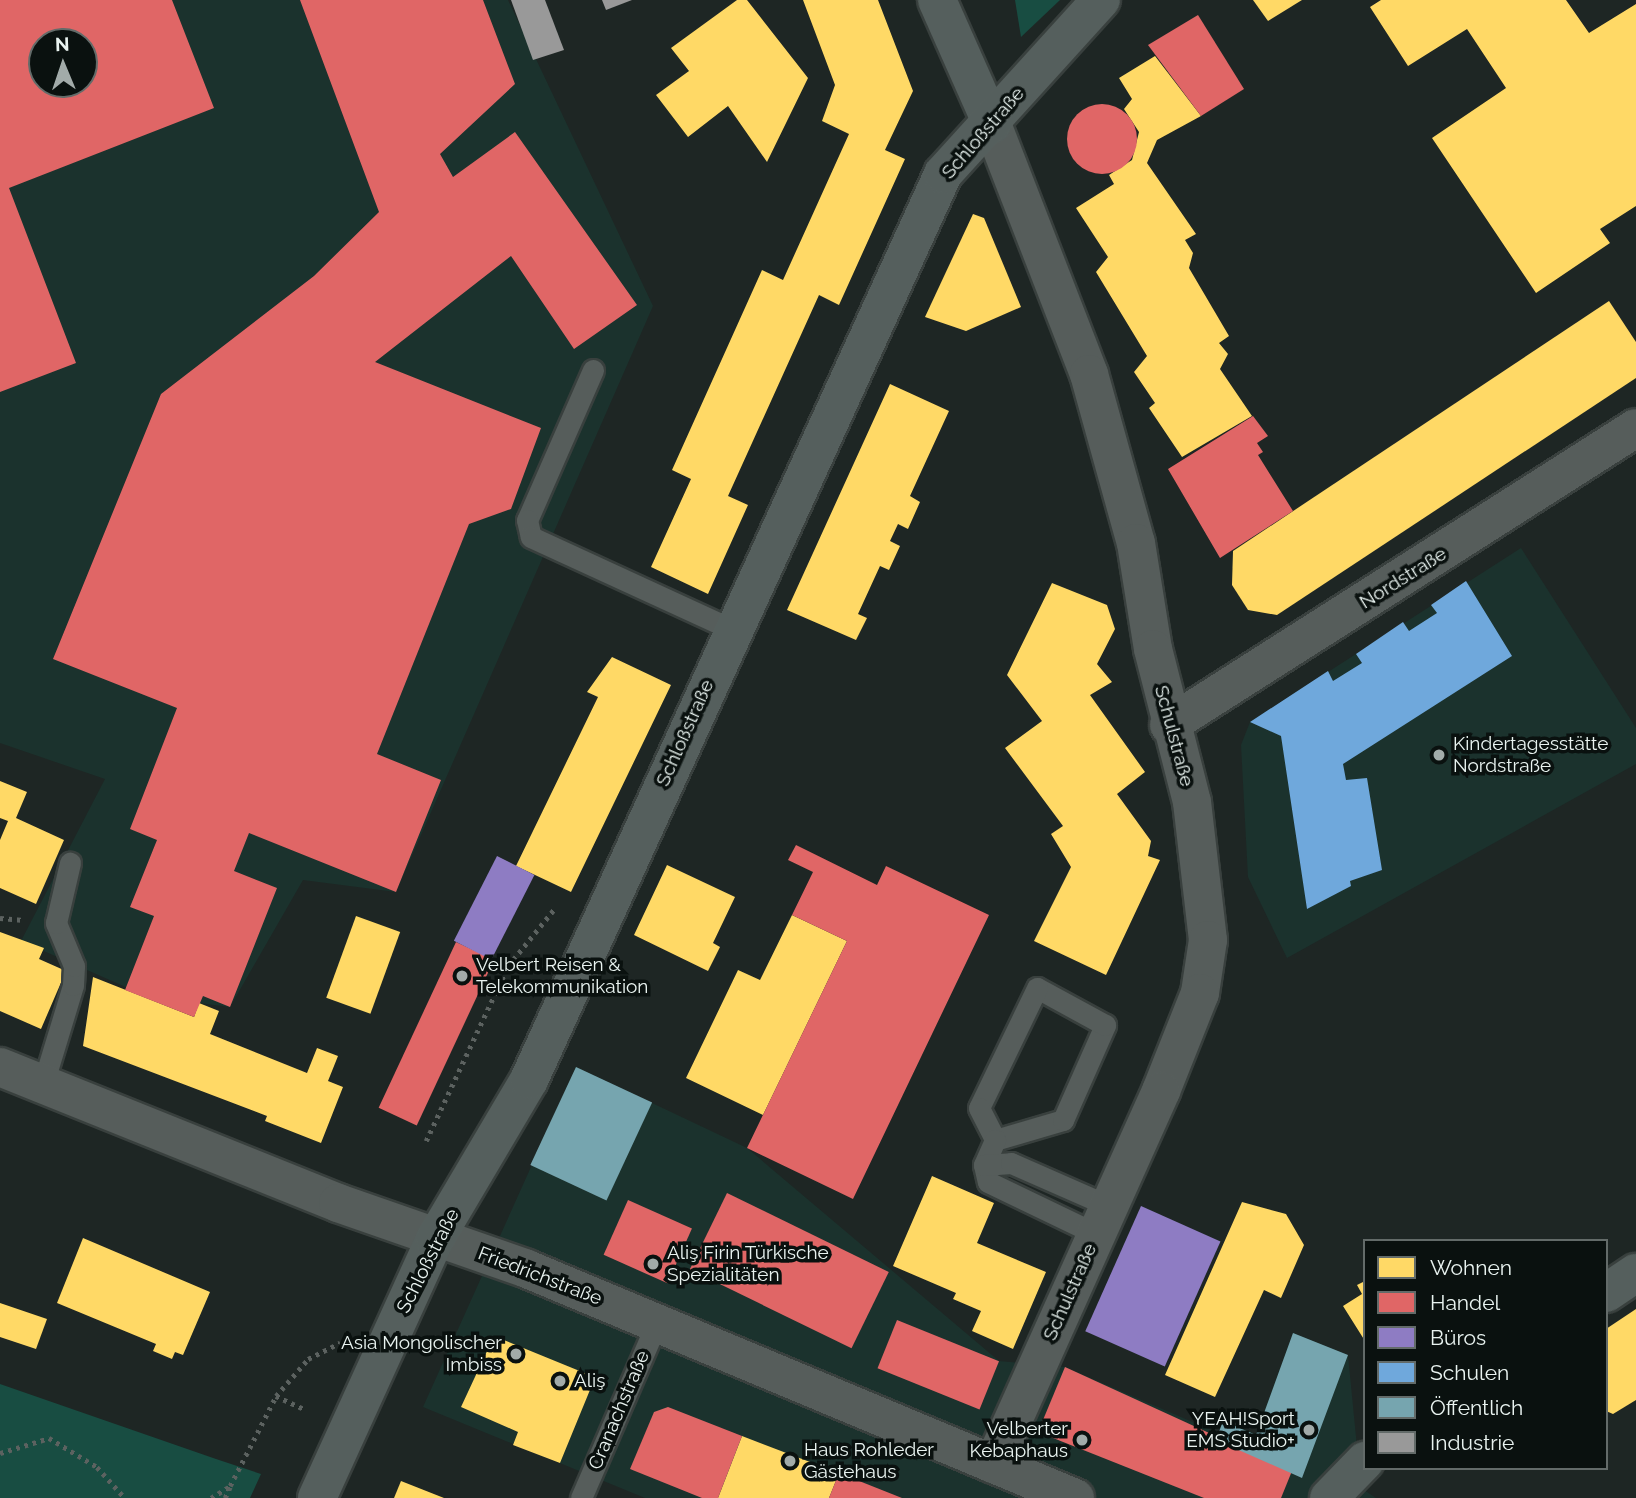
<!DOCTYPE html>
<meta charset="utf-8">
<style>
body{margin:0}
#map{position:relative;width:1636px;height:1498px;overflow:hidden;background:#1e2624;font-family:Raleway,sans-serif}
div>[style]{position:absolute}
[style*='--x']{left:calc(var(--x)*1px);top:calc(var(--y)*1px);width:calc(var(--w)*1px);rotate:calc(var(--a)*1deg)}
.built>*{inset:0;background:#1b322d}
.green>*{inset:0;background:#184d42}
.homes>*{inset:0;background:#ffd966;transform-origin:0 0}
.shops>*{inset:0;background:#e06666;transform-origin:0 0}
.round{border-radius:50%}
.offices>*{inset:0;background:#8e7cc3;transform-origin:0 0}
.schools>*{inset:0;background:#6fa8dc}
.public>*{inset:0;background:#76a5af;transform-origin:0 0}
.industry>*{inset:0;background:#999}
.path>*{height:4.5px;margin-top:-2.25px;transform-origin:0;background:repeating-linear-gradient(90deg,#5c6260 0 3.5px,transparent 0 8.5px)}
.roads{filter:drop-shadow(2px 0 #39403e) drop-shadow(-2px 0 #39403e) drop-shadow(0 2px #39403e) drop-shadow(0 -2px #39403e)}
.lane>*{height:21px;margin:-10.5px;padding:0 10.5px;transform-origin:10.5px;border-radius:10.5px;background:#565d5b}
.street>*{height:38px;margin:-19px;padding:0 19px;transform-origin:19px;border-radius:19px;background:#565d5b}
.secondary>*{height:38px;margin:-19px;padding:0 19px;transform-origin:19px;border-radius:19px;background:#555f5d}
.dots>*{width:19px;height:19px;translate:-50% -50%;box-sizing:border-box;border:4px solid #0a110f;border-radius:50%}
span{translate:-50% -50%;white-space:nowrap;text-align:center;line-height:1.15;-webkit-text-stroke:7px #0a110f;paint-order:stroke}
.street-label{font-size:19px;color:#e9f3f0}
.poi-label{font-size:19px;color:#e9f3f0}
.left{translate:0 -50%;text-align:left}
.right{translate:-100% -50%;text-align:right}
.legend{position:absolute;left:1363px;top:1239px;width:245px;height:231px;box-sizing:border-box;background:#0a110f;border:2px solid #636b69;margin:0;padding:9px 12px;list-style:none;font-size:21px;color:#e9f3f0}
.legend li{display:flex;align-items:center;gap:14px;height:35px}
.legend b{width:35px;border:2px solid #636b69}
.north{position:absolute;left:28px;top:28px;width:70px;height:70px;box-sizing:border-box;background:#0a110f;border:2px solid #636b69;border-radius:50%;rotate:358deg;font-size:19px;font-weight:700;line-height:28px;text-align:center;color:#e9f3f0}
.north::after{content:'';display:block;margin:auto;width:24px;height:32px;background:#a2aba9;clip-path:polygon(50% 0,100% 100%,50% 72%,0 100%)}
</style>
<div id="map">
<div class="built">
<i style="clip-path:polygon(evenodd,0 0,508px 0,653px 306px,396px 892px,303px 880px,230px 1007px,199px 1003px,194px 1017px,21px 941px,105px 779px,0 743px,0 0,42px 42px,84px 42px,84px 84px,42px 84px,42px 42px)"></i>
<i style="clip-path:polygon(1521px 548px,1636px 728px,1636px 764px,1287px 958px,1248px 877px,1241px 745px,1250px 722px)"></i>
<i style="clip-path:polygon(576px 1067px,747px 1148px,999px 1361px,1065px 1367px,1218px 1433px,1223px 1421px,1256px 1434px,1293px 1333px,1348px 1355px,1361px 1488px,1376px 1498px,645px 1498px,423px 1407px)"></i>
</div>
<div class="green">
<i style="clip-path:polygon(1015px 0,1060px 0,1021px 37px)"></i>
<i style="clip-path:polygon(0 1384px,216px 1459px,261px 1474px,250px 1498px,0 1498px)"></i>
</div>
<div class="homes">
<i style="clip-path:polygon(737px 0,747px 0,808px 78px,767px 162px,728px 106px,688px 137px,656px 95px,689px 71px,671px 48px)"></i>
<i style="clip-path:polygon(803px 0,878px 0,913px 91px,885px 150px,905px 159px,839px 305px,819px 295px,728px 496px,748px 505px,708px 594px,651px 567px,691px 479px,672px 470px,762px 270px,783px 280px,849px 134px,822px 121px,835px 85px)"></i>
<i style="clip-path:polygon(1253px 0,1302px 0,1268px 21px)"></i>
<i style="clip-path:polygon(1381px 0,1566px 0,1589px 33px,1636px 4px,1636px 206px,1600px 229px,1610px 243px,1536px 293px,1432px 138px,1506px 88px,1467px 29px,1408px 66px,1370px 7px)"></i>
<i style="clip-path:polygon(1155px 56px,1201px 116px,1157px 140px,1147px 163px,1196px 234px,1185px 240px,1193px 253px,1189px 268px,1229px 336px,1219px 343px,1228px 354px,1220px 369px,1252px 416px,1182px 457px,1149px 408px,1155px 403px,1134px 372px,1147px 356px,1096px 272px,1108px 257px,1076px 208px,1114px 184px,1109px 175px,1132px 160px,1139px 132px,1124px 109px,1132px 99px,1119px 78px)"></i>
<i style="clip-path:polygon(973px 214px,984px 218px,1021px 307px,966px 331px,925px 317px)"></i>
<i style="clip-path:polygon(1609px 301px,1636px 342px,1636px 378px,1277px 615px,1248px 610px,1232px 585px,1233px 551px)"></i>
<i style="clip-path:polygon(890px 384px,949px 411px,910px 496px,920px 502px,908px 529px,898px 524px,890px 541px,900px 546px,889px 570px,880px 566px,858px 614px,867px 618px,856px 640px,787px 610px)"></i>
<i style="clip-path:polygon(1052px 583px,1107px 605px,1115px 629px,1097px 664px,1112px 682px,1090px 695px,1145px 772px,1117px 794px,1151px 841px,1148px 856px,1160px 860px,1106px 975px,1034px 941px,1071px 867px,1051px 834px,1063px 826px,1005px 748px,1042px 721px,1007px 675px)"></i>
<i style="clip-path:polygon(612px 657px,671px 685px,571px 892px,516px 866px,598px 697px,587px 692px)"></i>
<i style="clip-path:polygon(0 781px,27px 792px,16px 818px,64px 840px,36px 904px,0 888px,0 840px,8px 821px,0 818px)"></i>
<i style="clip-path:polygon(667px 865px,735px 897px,713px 943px,720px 947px,708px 971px,634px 935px)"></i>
<i style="clip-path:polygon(792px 915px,847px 941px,763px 1115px,686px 1078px,738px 970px,760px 980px)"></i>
<i style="left:356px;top:916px;width:47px;height:87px;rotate:20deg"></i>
<i style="clip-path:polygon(0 932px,44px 948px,39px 959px,66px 971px,41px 1029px,0 1011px)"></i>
<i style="clip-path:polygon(93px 977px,194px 1017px,199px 1003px,219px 1011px,210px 1034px,307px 1073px,317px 1048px,338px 1056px,328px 1081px,343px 1087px,321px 1143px,265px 1121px,267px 1116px,83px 1046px)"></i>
<i style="clip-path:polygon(932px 1176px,994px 1203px,977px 1243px,1046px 1272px,1013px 1349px,972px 1331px,981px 1311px,953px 1299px,956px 1293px,893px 1266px)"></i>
<i style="clip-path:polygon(1242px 1202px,1286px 1214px,1304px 1245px,1281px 1298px,1264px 1290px,1215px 1397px,1165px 1375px)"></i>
<i style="clip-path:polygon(83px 1238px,210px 1292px,183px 1355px,175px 1352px,172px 1359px,153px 1351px,156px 1344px,57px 1303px)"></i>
<i style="clip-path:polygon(1365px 1281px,1365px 1341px,1343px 1306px,1362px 1294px,1357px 1285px)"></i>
<i style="clip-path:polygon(0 1303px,47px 1319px,36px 1349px,0 1337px)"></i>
<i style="clip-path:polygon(1636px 1309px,1636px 1400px,1613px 1414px,1606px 1411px,1606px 1329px)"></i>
<i style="clip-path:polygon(494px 1336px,587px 1374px,592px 1385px,560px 1463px,513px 1445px,518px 1432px,461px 1407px)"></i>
<i style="clip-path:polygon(742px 1436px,839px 1473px,829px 1498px,718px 1498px)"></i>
<i style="clip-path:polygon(401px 1481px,444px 1498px,394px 1498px)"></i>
</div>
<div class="shops">
<i style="clip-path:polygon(evenodd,0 0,172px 0,214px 108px,9px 188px,76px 363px,0 392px,0 0,42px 42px,84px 42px,84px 84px,42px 84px,42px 42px)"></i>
<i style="clip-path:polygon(300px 0,483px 0,515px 84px,440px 154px,453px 177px,515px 132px,637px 305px,574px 349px,511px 256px,375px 362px,541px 428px,511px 509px,469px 524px,377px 754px,441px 780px,396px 892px,249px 833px,234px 871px,277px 888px,230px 1007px,203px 996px,194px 1017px,125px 990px,154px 916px,130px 907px,157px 840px,130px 829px,177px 708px,53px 659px,161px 394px,314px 276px,379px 212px)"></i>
<i style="clip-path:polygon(1198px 15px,1244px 89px,1201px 116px,1148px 45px)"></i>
<i class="round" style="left:1067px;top:104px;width:70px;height:70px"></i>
<i style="clip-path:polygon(1253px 416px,1268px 436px,1257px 443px,1263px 452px,1258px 455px,1293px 511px,1220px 558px,1168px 469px)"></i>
<i style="clip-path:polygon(796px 845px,877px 885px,886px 866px,989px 915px,853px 1199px,747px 1148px,847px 941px,792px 915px,813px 872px,788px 860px)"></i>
<i style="left:456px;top:942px;width:42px;height:183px;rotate:25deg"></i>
<i style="left:727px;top:1193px;width:180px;height:85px;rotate:26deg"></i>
<i style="left:628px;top:1200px;width:70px;height:60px;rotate:24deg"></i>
<i style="left:897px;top:1320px;width:110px;height:52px;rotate:22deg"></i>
<i style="clip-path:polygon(1065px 1367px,1292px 1471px,1281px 1498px,1204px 1498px,1038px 1432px)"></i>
<i style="clip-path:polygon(668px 1407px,742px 1436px,718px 1498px,702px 1498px,630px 1469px,654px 1412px)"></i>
<i style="clip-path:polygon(839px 1473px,902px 1498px,829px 1498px)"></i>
</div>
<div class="offices">
<i style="left:497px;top:856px;width:42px;height:95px;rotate:27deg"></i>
<i style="left:1141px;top:1206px;width:87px;height:137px;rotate:24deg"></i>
</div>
<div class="schools">
<i style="clip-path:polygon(1466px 581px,1512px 656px,1343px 764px,1346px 780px,1367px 778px,1382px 870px,1350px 881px,1351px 886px,1307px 909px,1281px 736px,1250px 722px,1328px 671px,1333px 681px,1362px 663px,1356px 654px,1403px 622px,1409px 631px,1437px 613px,1431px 605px)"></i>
</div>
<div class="public">
<i style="left:576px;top:1067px;width:84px;height:108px;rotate:25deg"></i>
<i style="clip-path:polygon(1293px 1333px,1348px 1355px,1302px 1478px,1216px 1440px,1223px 1421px,1256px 1435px)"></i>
</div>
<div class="industry">
<i style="clip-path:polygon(511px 0,545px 0,564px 50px,533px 60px)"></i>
<i style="clip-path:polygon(602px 0,632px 0,606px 10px)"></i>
</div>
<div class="path">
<i style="--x:0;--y:918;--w:24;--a:5"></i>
<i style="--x:426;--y:1141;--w:193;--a:-64.9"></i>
<i style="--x:508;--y:966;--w:76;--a:-50.9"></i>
<i style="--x:276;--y:1396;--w:31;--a:25"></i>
<i style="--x:0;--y:1453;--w:51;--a:-17"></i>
<i style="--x:49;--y:1438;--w:56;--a:31.1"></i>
<i style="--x:97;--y:1467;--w:42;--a:47.9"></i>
<i style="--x:211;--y:1498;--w:22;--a:-32"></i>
<i style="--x:230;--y:1486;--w:101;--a:-62.9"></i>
<i style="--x:276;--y:1396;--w:49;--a:-49.1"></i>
<i style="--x:308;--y:1359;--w:36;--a:-27"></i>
<i style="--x:225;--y:1498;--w:12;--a:-66"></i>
</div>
<div class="roads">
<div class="lane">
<i style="--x:593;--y:370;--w:164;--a:113.7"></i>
<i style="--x:527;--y:520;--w:17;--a:77"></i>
<i style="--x:531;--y:537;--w:220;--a:24.7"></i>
<i style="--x:43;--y:1084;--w:103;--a:-73.1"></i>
<i style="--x:73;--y:985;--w:19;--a:-87"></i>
<i style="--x:74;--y:966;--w:47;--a:-112.7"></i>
<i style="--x:56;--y:923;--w:62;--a:-76.9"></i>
<i style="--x:995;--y:1140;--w:71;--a:-16.4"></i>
<i style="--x:1063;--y:1120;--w:104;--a:-66.1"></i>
<i style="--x:1105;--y:1025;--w:77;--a:-151.4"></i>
<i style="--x:1037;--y:988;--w:133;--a:115.8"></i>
<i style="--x:979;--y:1108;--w:36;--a:63"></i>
<i style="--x:995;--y:1140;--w:27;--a:114"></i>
<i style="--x:984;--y:1165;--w:17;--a:77"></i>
<i style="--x:988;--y:1182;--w:120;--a:25.7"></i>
<i style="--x:984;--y:1165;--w:27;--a:-4"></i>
<i style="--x:1011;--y:1163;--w:107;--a:23.7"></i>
<i style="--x:581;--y:1498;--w:192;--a:-66.6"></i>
</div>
<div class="street">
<i style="--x:992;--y:124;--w:268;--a:68.8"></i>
<i style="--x:1089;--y:374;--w:175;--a:74.5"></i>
<i style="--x:1136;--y:543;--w:107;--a:80.9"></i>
<i style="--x:1153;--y:649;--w:158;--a:75.7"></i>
<i style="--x:1192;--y:802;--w:139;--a:83.4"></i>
<i style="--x:1208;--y:940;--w:54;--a:98.6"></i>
<i style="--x:1200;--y:993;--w:105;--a:111.7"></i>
<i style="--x:1161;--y:1091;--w:409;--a:114.2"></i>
<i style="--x:1169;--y:725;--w:553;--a:-32.46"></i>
<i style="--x:0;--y:1067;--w:364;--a:21.9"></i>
<i style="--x:338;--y:1203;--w:200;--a:19.2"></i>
<i style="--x:527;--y:1269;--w:594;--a:22.68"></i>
</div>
<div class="secondary">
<i style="--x:937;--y:0;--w:136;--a:66.1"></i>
<i style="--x:1606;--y:1293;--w:36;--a:-34"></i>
<i style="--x:317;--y:1498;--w:285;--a:-65.5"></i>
<i style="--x:435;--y:1239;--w:185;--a:-59.4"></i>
<i style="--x:529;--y:1080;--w:996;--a:-65.44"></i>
<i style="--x:943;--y:174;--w:235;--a:-47.8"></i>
<i style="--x:1329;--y:1498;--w:52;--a:-45.8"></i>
</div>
</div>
<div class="dots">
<i style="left:1439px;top:755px;background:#a2aba9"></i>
<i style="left:462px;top:976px;background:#a2aba9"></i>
<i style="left:653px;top:1264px;background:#a2aba9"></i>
<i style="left:516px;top:1354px;background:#a2aba9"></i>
<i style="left:560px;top:1381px;background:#a2aba9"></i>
<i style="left:1309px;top:1430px;background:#a2aba9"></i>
<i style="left:1082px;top:1440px;background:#a2aba9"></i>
<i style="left:790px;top:1461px;background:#a2aba9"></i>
</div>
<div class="street-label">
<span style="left:983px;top:133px;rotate:-49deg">Schloßstraße</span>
<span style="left:1403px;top:578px;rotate:-32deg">Nordstraße</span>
<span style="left:685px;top:733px;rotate:-66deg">Schloßstraße</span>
<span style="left:1174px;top:736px;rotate:75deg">Schulstraße</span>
<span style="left:428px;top:1261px;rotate:-63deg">Schloßstraße</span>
<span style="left:540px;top:1276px;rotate:21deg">Friedrichstraße</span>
<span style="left:1070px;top:1292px;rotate:-66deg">Schulstraße</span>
<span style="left:619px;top:1410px;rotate:-67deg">Cranachstraße</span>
</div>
<div class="poi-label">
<span class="left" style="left:1453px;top:755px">Kindertagesstätte<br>Nordstraße</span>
<span class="left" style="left:476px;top:976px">Velbert Reisen &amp;<br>Telekommunikation</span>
<span class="left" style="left:667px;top:1264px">Aliş Firin Türkische<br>Spezialitäten</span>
<span class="right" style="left:502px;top:1354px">Asia Mongolischer<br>Imbiss</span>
<span class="left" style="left:574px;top:1381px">Aliş</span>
<span class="right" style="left:1295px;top:1430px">YEAH!Sport<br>EMS Studio+</span>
<span class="right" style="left:1068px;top:1440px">Velberter<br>Kebaphaus</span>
<span class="left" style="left:804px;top:1461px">Haus Rohleder<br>Gästehaus</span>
</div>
<ul class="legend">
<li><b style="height:19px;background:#ffd966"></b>Wohnen</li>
<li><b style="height:19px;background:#e06666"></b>Handel</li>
<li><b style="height:19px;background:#8e7cc3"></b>Büros</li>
<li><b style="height:19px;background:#6fa8dc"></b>Schulen</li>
<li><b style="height:19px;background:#76a5af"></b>Öffentlich</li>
<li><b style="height:19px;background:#999"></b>Industrie</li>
</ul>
<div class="north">N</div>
</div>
